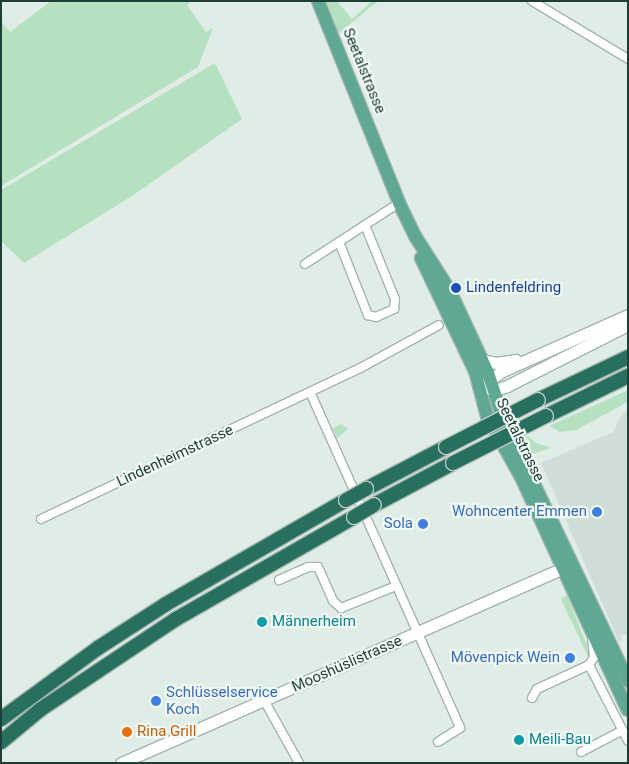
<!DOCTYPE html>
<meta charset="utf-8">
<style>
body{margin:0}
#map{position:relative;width:629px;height:764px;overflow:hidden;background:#e0ede7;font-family:Roboto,sans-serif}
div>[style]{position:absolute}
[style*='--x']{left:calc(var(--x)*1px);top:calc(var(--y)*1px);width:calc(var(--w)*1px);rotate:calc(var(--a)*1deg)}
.built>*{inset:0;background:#ceddd6}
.green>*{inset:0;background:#b6e1c1}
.roads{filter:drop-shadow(1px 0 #a2b5ae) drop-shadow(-1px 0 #a2b5ae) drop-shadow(0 1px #a2b5ae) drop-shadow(0 -1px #a2b5ae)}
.street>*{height:8px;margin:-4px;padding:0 4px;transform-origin:4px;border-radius:4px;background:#fff}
.secondary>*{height:11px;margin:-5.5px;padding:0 5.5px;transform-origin:5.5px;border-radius:5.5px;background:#fff}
.primary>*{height:12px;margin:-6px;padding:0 6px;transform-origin:6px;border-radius:6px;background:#5fa894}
.highway>*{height:14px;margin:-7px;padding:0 7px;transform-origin:7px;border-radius:7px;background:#276f5f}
.bridges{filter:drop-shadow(1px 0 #c0c9c7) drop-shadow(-1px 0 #c0c9c7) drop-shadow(0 1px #c0c9c7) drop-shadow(0 -1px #c0c9c7)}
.highway-bridge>*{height:14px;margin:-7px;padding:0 7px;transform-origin:7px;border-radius:7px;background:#276f5f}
.dots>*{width:14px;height:14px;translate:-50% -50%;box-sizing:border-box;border:2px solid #f1f9f5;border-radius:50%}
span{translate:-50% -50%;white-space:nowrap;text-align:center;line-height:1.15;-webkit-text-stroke:4.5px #f1f9f5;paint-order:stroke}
.street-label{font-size:15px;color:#1e3f36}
.transit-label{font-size:15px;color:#164399}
.left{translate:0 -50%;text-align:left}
.shop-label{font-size:15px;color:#366cbe}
.right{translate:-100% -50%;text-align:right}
.culture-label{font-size:15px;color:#0d838f}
.food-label{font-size:15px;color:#c56008}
.frame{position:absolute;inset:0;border:2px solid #1e3f36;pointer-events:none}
</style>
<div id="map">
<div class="built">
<i style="clip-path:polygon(628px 410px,628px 634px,621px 635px,622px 640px,619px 642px,541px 463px,613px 432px,623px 413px)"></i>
</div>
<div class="green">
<i style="clip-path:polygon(51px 1px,191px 1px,187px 5px,206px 32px,213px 28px,198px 67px,1px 186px,1px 22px,10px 32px)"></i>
<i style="clip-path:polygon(325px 1px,337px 1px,352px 19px,372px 1px,378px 1px,338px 34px)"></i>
<i style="clip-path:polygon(215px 63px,242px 119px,132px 196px,24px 263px,1px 241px,1px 190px)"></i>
<i style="clip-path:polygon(628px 390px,628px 402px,576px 430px,560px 432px,549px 426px)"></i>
<i style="clip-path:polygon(342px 424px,348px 429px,337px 438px,333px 428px)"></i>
<i style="clip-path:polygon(528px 436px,536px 443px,551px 448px,532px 454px,524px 438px)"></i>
<i style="clip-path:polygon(567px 595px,590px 653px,590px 661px,561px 599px)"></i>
</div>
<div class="roads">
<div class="street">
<i style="--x:532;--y:1;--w:112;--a:31.1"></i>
<i style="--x:339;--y:242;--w:79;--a:68.3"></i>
<i style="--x:368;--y:315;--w:8;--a:14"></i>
<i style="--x:376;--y:317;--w:20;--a:-24"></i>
<i style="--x:394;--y:309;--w:10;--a:-84"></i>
<i style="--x:395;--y:299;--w:80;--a:-112.1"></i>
<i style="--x:305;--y:264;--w:112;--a:-33"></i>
<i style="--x:310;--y:392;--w:368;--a:65.9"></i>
<i style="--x:460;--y:728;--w:26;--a:148"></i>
<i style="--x:41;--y:519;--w:357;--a:-25.3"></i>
<i style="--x:364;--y:366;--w:85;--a:-28.7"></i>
<i style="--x:279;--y:580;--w:32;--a:-24"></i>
<i style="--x:308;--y:567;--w:10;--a:0"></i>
<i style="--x:318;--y:567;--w:37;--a:66"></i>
<i style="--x:333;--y:601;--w:11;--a:41"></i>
<i style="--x:341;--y:608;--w:59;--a:-21.8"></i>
<i style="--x:589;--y:665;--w:85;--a:62.8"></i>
<i style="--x:589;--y:665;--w:9;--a:-58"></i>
<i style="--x:594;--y:657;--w:18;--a:-96"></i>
<i style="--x:532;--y:698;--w:10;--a:-61"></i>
<i style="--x:537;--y:689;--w:57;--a:-24.8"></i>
<i style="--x:264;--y:700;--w:72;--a:60.9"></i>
<i style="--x:581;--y:752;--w:47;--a:-27.6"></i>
</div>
<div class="secondary">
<i style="--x:628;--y:315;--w:138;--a:156"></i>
<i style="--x:502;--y:371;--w:26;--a:143"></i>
<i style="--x:481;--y:387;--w:14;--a:12"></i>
<i style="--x:495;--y:390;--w:13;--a:-18"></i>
<i style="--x:507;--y:386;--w:136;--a:-26.8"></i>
<i style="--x:482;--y:360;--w:14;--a:12"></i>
<i style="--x:496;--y:363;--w:20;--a:-9"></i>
<i style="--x:121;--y:763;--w:491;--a:-23.8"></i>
</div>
<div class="primary">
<i style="--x:318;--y:1;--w:218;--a:68.1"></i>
<i style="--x:399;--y:203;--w:37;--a:64"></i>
<i style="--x:415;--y:236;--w:65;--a:57.5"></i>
<i style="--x:450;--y:291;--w:90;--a:65.1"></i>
<i style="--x:488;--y:373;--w:51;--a:71.6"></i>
<i style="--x:504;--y:421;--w:288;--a:64.5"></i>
<i style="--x:421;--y:258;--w:125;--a:64.5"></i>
<i style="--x:475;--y:371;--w:47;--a:75.1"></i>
<i style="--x:487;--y:416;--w:72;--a:60.9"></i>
<i style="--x:522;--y:479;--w:254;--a:65.4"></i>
</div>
<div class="highway">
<i style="--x:538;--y:400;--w:100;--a:-25.5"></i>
<i style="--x:546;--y:416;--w:91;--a:-26"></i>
<i style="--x:366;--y:489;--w:90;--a:-27.7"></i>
<i style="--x:374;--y:505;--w:89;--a:-28"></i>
<i style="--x:1;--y:719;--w:120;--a:-36.2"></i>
<i style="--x:98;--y:648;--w:81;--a:-32.9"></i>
<i style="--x:166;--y:604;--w:208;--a:-30"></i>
<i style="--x:1;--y:742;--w:52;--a:-39.5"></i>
<i style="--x:41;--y:709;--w:162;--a:-33.7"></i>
<i style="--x:176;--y:619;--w:205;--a:-29.8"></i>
</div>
</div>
<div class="bridges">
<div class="highway-bridge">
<i style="--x:446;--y:447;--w:103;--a:-27.1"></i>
<i style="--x:453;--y:463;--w:104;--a:-26.8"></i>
<i style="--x:346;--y:500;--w:23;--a:-29"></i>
<i style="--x:354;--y:517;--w:23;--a:-31"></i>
</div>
</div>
<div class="dots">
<i style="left:456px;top:288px;background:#1a4fb4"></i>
<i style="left:597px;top:512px;background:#3f7fe0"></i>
<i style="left:423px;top:524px;background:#3f7fe0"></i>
<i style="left:262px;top:622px;background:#0f9aa8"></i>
<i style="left:570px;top:658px;background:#3f7fe0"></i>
<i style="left:156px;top:701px;background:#3f7fe0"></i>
<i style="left:127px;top:732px;background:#e8710a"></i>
<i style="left:519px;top:740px;background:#0f9aa8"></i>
</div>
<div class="street-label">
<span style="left:364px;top:71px;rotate:68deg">Seetalstrasse</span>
<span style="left:520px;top:440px;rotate:64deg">Seetalstrasse</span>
<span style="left:175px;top:456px;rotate:-25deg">Lindenheimstrasse</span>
<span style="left:347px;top:664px;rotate:-24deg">Mooshüslistrasse</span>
</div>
<div class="transit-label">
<span class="left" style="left:466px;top:288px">Lindenfeldring</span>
</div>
<div class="shop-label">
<span class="right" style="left:587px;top:512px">Wohncenter Emmen</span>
<span class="right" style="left:413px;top:524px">Sola</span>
<span class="right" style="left:560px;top:658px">Mövenpick Wein</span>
<span class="left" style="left:166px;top:701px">Schlüsselservice<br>Koch</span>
</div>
<div class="culture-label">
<span class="left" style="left:272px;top:622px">Männerheim</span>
<span class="left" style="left:529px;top:740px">Meili-Bau</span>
</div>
<div class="food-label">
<span class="left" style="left:137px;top:732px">Rina Grill</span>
</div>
<div class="frame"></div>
</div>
